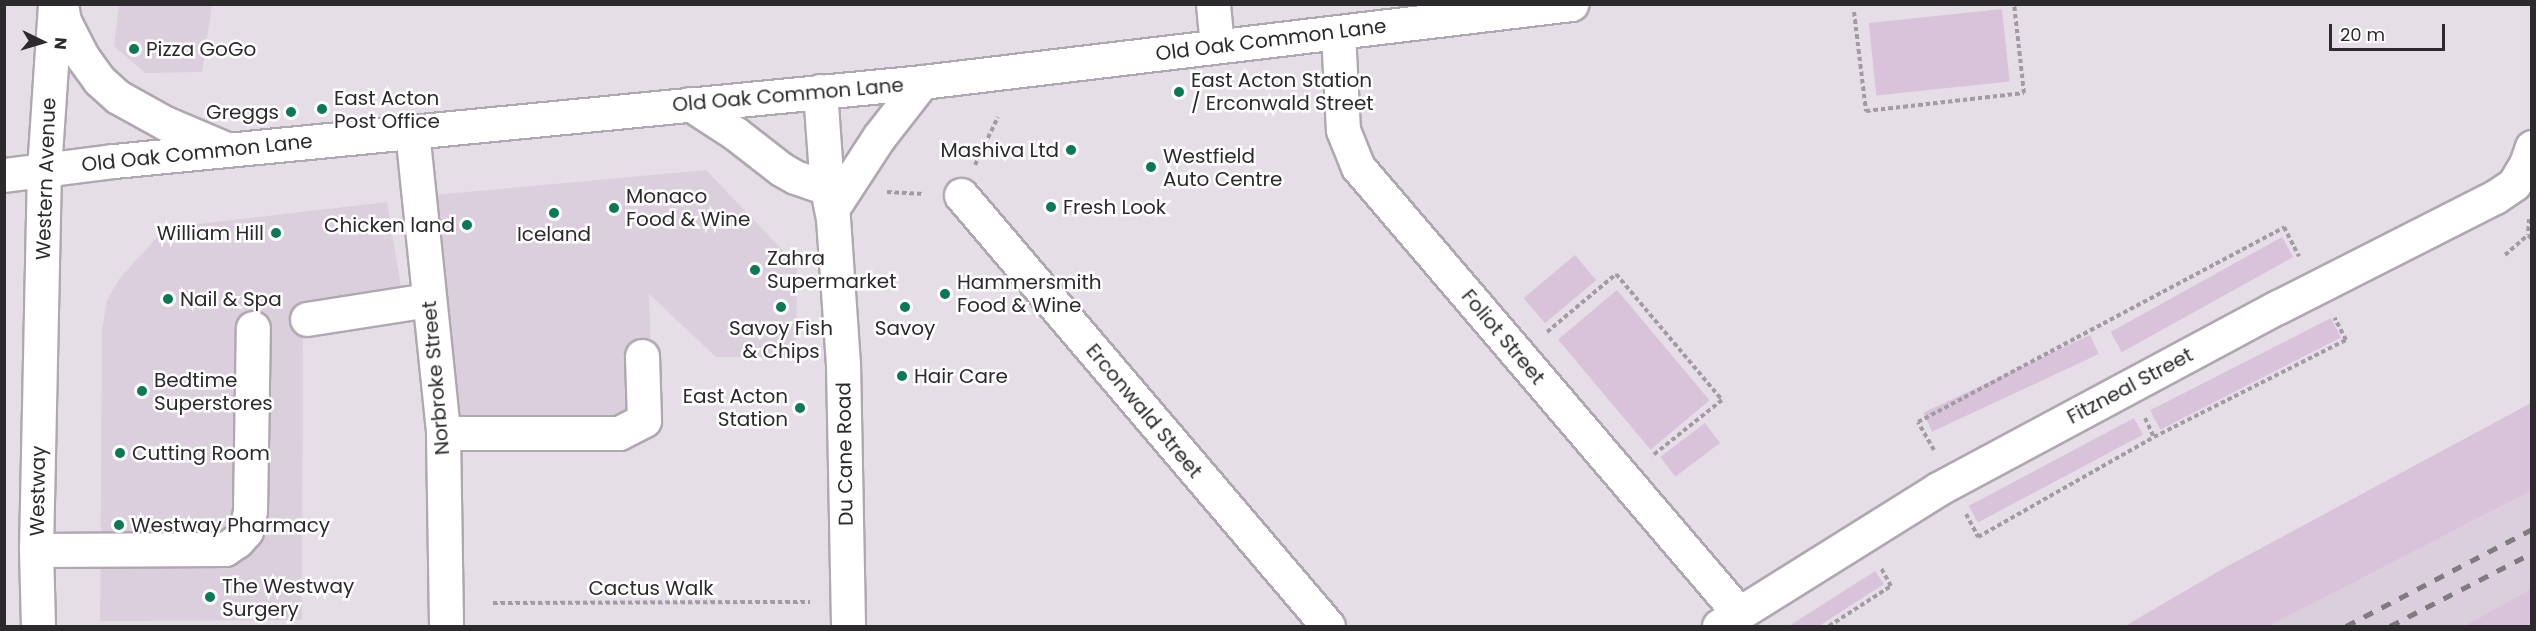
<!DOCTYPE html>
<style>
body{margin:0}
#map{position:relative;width:2536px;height:631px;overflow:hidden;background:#e6dee7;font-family:Poppins,sans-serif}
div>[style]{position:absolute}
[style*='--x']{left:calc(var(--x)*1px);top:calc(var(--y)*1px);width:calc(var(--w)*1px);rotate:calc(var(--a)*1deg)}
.built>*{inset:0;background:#dccfdd}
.green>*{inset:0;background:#d9c3da;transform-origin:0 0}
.path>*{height:4px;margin-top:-2px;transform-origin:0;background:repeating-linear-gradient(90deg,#a29ca2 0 4.5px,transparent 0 7.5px)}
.roads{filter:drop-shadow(2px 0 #b0a8b0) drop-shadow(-2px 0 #b0a8b0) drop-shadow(0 2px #b0a8b0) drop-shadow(0 -2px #b0a8b0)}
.minor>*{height:33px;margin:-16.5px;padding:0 16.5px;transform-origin:16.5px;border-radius:16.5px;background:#fff}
.highway>*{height:33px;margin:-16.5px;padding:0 16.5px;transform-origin:16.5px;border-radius:16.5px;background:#fff}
.rail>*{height:4.5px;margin-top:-2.25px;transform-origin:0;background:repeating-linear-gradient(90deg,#807b80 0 10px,transparent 0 20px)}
.dots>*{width:16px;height:16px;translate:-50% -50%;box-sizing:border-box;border:3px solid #fff;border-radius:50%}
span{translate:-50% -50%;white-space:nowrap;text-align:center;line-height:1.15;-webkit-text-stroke:5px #fff;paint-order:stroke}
.street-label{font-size:20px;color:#2d2a2d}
.poi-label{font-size:20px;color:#2d2a2d}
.left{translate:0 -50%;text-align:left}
.right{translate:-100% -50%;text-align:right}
.frame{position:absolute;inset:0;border:6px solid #2d2a2d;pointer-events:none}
.north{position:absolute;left:12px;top:12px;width:60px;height:60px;-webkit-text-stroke:4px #fff;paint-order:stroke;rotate:95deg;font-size:16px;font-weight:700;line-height:24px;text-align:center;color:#2d2a2d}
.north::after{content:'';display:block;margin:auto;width:21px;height:27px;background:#2d2a2d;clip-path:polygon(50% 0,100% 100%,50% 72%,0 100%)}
.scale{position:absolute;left:2329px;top:24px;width:116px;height:27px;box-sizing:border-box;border:3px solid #2d2a2d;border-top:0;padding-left:8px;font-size:18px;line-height:21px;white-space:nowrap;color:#2d2a2d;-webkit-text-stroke:4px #fff;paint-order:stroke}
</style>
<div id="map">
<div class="built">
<i style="clip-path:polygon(119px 5px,212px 5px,202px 72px,145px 73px,114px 46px)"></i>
<i style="clip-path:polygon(706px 170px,797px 265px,796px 357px,716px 357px,649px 294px,654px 439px,461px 443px,433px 195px)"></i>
<i style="clip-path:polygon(387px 202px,405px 312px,303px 330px,302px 620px,100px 621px,102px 329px,107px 300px,120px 278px,158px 236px,172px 227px)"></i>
<i style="clip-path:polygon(2531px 491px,2531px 589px,2464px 626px,2269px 626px)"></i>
</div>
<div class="green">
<i style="left:2002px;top:9px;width:73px;height:134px;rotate:84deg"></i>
<i style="left:2282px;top:237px;width:23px;height:196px;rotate:61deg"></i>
<i style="left:1575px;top:255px;width:33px;height:67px;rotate:50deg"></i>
<i style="left:1617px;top:290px;width:144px;height:77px;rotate:50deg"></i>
<i style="left:2331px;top:318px;width:22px;height:203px;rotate:63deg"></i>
<i style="left:2090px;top:335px;width:21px;height:184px;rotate:65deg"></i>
<i style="clip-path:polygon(2531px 403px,2531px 491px,2269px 626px,2125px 626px,2226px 567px)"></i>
<i style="left:2134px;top:418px;width:19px;height:187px;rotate:62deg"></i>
<i style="left:1705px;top:423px;width:25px;height:56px;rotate:53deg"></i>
<i style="clip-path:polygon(1875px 571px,1884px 584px,1819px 626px,1789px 626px)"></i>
<i style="clip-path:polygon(2531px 589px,2531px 626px,2464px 626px)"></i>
</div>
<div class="path">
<i style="--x:1854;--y:12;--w:100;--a:83.1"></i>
<i style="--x:1866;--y:111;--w:159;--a:-6.5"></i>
<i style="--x:2024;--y:93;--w:90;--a:-96.4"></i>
<i style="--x:975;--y:165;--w:53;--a:-64.4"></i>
<i style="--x:887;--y:192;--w:37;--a:3"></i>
<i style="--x:2529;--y:219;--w:16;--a:94"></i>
<i style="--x:2528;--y:235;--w:6;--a:45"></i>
<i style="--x:2505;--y:255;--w:30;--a:-41"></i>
<i style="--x:1547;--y:332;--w:90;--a:-40"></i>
<i style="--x:1616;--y:274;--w:165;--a:49.9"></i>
<i style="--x:1722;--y:400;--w:90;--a:141.3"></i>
<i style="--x:2145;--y:418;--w:21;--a:65"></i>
<i style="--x:1934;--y:450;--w:32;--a:-120"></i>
<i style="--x:1918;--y:422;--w:415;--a:-28"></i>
<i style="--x:2284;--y:227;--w:33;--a:63"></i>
<i style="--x:1966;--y:514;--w:26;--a:62"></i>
<i style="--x:1978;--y:537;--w:202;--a:-29.6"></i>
<i style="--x:2154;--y:437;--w:215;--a:-26.8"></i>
<i style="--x:2346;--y:340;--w:25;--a:-117"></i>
<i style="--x:493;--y:603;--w:317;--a:-0.2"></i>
<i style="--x:1829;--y:626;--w:74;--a:-32.8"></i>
<i style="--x:1891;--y:586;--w:21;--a:-119"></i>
</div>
<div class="roads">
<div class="minor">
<i style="--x:61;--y:4;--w:17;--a:80"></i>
<i style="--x:64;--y:21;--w:38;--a:63"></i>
<i style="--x:81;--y:55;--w:31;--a:54"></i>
<i style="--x:99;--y:80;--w:25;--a:42"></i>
<i style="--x:118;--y:97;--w:54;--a:29"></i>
<i style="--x:165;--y:123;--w:64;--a:23"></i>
<i style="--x:1213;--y:4;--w:42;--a:84.6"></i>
<i style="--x:1338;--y:32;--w:98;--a:87.1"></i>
<i style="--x:1343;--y:130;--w:40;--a:68"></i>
<i style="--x:1358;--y:167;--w:585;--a:49.5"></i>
<i style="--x:820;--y:91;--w:97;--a:85.9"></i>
<i style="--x:827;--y:188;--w:31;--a:79"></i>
<i style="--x:833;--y:218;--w:145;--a:86.1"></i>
<i style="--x:843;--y:363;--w:263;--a:88.9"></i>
<i style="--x:690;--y:104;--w:55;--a:33.1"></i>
<i style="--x:736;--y:134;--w:57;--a:37.9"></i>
<i style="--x:781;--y:169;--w:16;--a:30"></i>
<i style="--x:795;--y:177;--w:34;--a:19"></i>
<i style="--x:412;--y:131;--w:304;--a:84.1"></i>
<i style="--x:443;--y:433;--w:193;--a:89.1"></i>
<i style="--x:4;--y:175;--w:111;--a:-7.3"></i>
<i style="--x:114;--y:161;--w:812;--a:-5.58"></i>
<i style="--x:922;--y:82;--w:654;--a:-6.85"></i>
<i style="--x:961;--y:195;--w:566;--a:49.59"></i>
<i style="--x:832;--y:209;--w:86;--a:-56.9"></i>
<i style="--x:879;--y:137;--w:70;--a:-52"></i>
<i style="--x:307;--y:319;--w:123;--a:-8.9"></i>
<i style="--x:443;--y:433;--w:176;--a:0"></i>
<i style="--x:619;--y:433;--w:28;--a:-27"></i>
<i style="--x:644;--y:420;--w:64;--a:-91.8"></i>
<i style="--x:36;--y:550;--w:189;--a:-0.3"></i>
<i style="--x:225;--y:549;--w:14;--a:-34"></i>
<i style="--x:237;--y:541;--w:13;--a:-48"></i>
<i style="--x:246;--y:531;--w:21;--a:-79"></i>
<i style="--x:250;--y:510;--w:182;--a:-89.1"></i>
<i style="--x:1719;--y:626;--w:258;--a:-32"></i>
<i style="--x:1938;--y:489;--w:386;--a:-28.2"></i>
<i style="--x:2278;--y:307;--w:243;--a:-26.9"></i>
<i style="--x:2495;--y:197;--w:23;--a:-34"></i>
<i style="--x:2514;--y:184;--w:23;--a:-59"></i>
<i style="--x:2526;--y:164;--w:18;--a:-71"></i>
</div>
<div class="highway">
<i style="--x:38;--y:626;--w:76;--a:-91.5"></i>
<i style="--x:36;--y:550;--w:380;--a:-88.8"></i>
<i style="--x:44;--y:170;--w:166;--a:-86.2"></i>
</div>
</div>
<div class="rail">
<i style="--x:2346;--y:626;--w:210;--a:-27.5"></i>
<i style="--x:2390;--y:626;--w:160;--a:-27.2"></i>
</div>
<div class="dots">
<i style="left:134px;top:49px;background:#0a7a55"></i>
<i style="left:1179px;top:92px;background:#0a7a55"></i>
<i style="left:322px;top:109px;background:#0a7a55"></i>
<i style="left:291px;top:112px;background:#0a7a55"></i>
<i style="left:1071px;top:150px;background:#0a7a55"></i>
<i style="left:1151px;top:167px;background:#0a7a55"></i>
<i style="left:1051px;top:207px;background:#0a7a55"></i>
<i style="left:614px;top:208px;background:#0a7a55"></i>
<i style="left:554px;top:213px;background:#0a7a55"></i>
<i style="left:467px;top:225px;background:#0a7a55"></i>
<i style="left:276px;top:233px;background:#0a7a55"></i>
<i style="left:755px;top:270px;background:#0a7a55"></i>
<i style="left:945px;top:294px;background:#0a7a55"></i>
<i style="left:168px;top:299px;background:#0a7a55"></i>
<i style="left:781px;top:307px;background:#0a7a55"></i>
<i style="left:905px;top:307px;background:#0a7a55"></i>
<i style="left:902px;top:376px;background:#0a7a55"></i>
<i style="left:142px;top:391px;background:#0a7a55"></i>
<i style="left:800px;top:408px;background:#0a7a55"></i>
<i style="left:120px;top:453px;background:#0a7a55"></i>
<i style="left:119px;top:525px;background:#0a7a55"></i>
<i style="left:210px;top:597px;background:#0a7a55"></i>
</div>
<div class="street-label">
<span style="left:1271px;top:40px;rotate:-7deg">Old Oak Common Lane</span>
<span style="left:788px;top:95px;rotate:-5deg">Old Oak Common Lane</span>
<span style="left:197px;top:153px;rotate:-6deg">Old Oak Common Lane</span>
<span style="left:46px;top:179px;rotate:-88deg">Western Avenue</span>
<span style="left:1503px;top:337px;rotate:50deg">Foliot Street</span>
<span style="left:436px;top:378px;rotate:-95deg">Norbroke Street</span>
<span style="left:2130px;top:386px;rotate:-28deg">Fitzneal Street</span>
<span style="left:1144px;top:411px;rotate:50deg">Erconwald Street</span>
<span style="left:845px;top:454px;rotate:-91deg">Du Cane Road</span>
<span style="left:38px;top:491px;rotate:-89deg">Westway</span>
<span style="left:651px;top:588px">Cactus Walk</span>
</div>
<div class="poi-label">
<span class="left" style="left:146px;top:49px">Pizza GoGo</span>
<span class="left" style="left:1191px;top:92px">East Acton Station<br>/ Erconwald Street</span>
<span class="left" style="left:334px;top:110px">East Acton<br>Post Office</span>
<span class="right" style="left:279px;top:112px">Greggs</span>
<span class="right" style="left:1059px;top:150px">Mashiva Ltd</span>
<span class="left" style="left:1163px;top:168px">Westfield<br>Auto Centre</span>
<span class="left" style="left:626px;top:208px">Monaco<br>Food &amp; Wine</span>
<span class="left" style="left:1063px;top:207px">Fresh Look</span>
<span class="right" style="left:455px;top:225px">Chicken land</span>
<span class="right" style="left:264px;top:233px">William Hill</span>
<span style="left:554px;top:234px">Iceland</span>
<span class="left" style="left:767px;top:270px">Zahra<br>Supermarket</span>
<span class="left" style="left:957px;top:294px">Hammersmith<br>Food &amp; Wine</span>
<span class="left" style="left:180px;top:299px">Nail &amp; Spa</span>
<span style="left:781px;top:340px">Savoy Fish<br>&amp; Chips</span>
<span style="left:905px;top:328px">Savoy</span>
<span class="left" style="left:914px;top:376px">Hair Care</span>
<span class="left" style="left:154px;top:392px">Bedtime<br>Superstores</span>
<span class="right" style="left:788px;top:408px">East Acton<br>Station</span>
<span class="left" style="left:132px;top:453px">Cutting Room</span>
<span class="left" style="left:131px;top:525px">Westway Pharmacy</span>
<span class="left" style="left:222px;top:598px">The Westway<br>Surgery</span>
</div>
<div class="frame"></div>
<div class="north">N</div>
<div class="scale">20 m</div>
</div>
